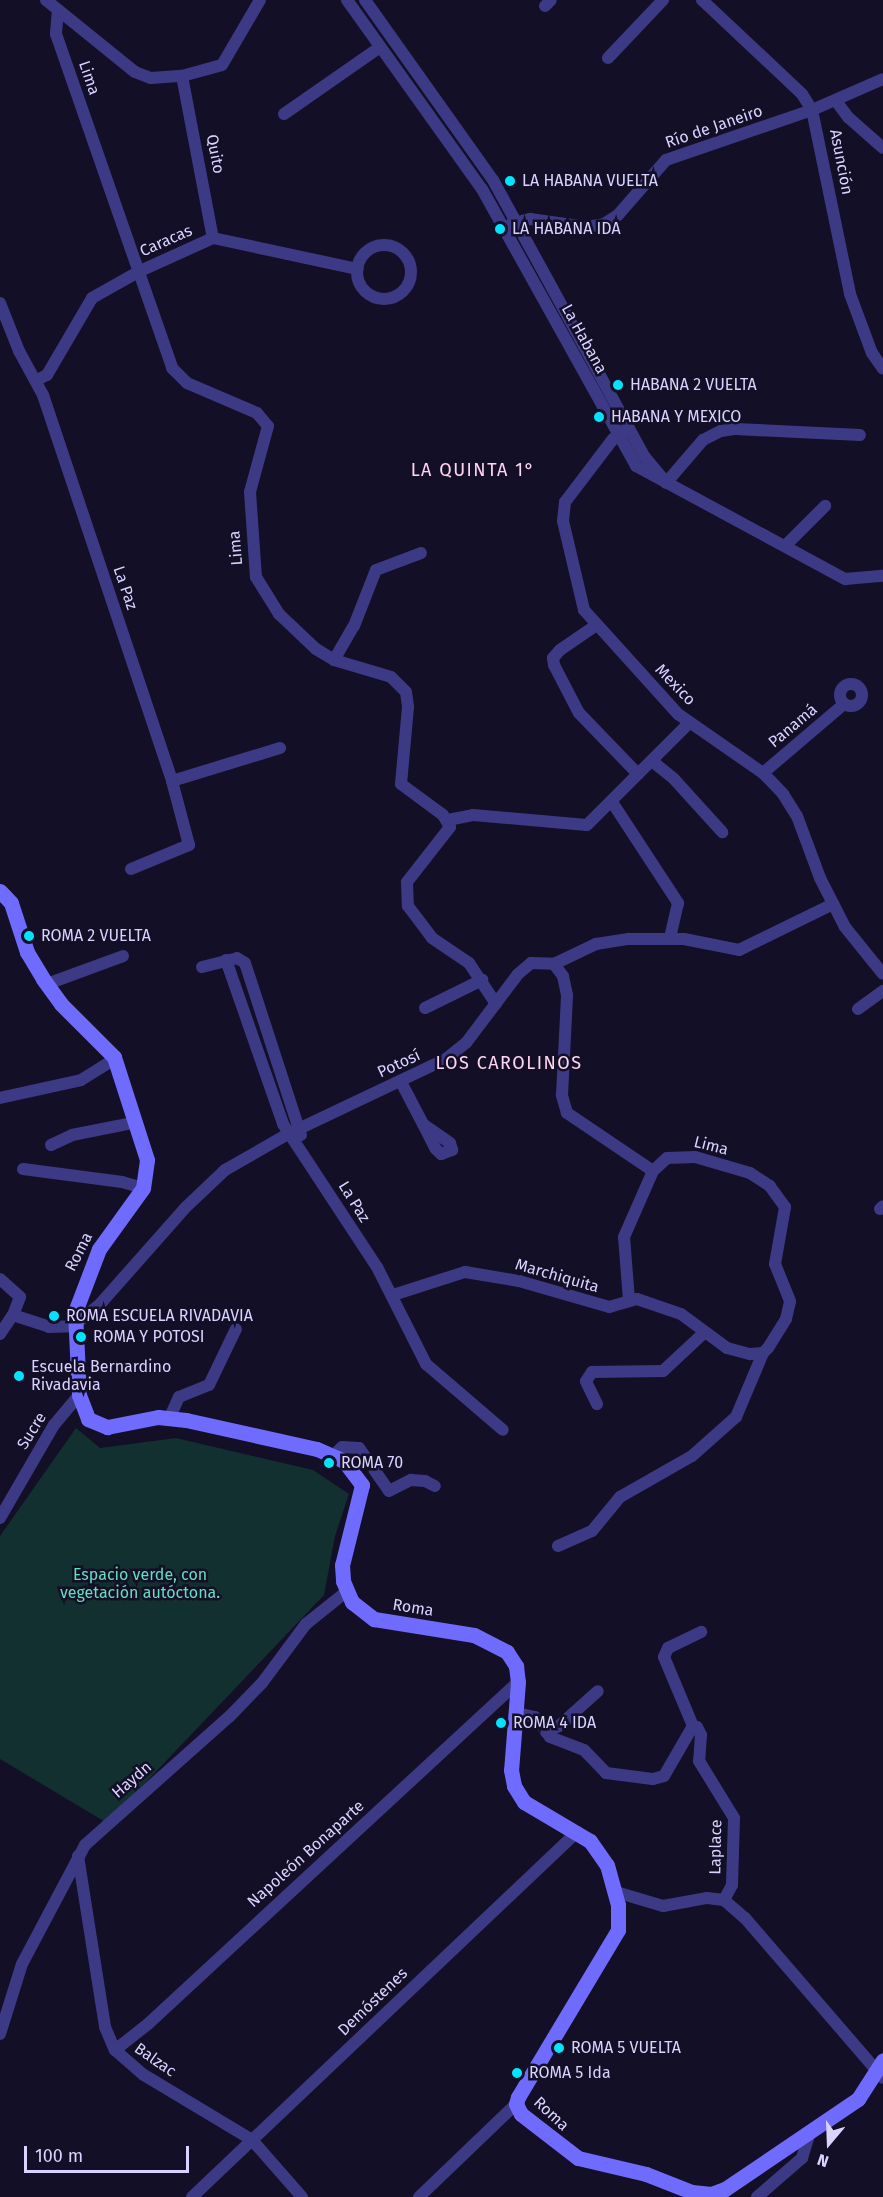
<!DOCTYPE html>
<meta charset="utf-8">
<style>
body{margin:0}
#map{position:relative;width:883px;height:2197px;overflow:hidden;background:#130f26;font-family:"Fira Sans",sans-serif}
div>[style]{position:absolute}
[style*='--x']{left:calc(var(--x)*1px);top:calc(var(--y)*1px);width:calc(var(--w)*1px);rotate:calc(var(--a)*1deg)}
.green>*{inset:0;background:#12302f}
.minor>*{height:12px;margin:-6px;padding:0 6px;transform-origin:6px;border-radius:6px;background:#3d3a85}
.minor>.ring{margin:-6px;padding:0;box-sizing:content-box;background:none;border:12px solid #3d3a85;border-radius:50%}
.secondary>*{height:15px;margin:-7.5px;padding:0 7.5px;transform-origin:7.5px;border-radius:7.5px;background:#6f6bff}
.dots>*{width:16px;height:16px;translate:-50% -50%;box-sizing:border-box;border:3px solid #130f26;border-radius:50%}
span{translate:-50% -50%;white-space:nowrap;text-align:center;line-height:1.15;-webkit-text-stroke:5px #130f26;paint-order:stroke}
.street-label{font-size:16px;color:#d9d4ff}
.poi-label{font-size:16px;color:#d9d4ff}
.left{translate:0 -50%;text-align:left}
.park-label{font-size:16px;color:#5fe0c0}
.neighbourhood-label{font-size:18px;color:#ffd6f0;letter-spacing:1.5px}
.north{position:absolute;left:799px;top:2113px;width:60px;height:60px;-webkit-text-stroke:4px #130f26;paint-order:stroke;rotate:199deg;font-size:16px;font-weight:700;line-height:24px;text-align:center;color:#d9d4ff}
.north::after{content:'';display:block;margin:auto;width:21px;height:27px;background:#d9d4ff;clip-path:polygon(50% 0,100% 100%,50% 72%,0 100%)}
.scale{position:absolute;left:24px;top:2146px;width:165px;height:27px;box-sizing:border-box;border:3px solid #d9d4ff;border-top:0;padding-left:8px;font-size:18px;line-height:21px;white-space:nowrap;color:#d9d4ff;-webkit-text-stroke:4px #130f26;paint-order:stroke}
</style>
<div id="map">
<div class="green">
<i style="clip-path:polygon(76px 1428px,100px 1448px,176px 1438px,313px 1470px,349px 1494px,335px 1536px,324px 1595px,107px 1823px,0 1759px,0 1536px)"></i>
</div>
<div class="minor">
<i style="--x:46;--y:0;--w:114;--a:39"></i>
<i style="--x:135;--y:72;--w:17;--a:21"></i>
<i style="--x:151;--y:78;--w:31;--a:-4"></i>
<i style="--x:182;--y:76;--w:41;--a:-15.4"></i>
<i style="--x:222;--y:65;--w:75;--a:-59.7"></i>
<i style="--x:347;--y:0;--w:232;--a:54.5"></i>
<i style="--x:482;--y:189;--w:317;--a:60.9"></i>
<i style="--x:636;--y:466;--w:238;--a:28.4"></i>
<i style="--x:845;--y:579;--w:38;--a:-5"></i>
<i style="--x:365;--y:0;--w:221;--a:54.6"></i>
<i style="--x:493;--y:180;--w:315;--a:61.3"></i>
<i style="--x:644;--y:456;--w:31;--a:50"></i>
<i style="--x:702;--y:0;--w:137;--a:43.2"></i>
<i style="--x:802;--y:94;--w:19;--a:58"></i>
<i style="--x:812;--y:110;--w:188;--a:78.3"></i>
<i style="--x:850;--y:294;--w:63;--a:69.6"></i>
<i style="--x:872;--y:353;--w:19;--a:55"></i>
<i style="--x:545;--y:6;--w:8;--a:-45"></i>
<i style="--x:58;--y:10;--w:24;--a:95"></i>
<i style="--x:56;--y:34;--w:354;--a:70.8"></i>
<i style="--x:172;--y:368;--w:21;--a:45"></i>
<i style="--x:187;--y:383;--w:76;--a:23.2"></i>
<i style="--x:257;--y:413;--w:17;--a:50"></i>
<i style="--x:268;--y:426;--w:68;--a:105.3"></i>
<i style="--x:250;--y:492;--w:85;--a:86"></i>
<i style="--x:256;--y:577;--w:44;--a:58.1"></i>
<i style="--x:279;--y:614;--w:51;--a:43.4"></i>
<i style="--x:316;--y:649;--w:21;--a:31"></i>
<i style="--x:334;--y:660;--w:59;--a:16.6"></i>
<i style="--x:391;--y:677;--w:21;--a:45"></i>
<i style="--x:406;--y:692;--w:15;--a:82"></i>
<i style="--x:408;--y:707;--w:77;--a:95.2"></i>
<i style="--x:401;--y:784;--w:52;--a:36.4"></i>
<i style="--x:443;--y:815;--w:14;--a:60"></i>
<i style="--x:450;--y:827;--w:70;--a:128"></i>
<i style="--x:407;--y:882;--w:24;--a:88"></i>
<i style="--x:408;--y:906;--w:40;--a:53"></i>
<i style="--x:432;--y:938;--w:45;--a:34"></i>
<i style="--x:469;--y:963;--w:49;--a:56.6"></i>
<i style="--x:608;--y:58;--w:80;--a:-46.5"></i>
<i style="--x:182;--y:76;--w:165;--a:79.2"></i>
<i style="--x:836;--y:101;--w:21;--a:53"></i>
<i style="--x:849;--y:118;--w:45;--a:41.4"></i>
<i style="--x:284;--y:114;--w:117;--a:-34.9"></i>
<i style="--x:511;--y:224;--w:20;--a:-15"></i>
<i style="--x:530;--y:219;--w:57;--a:8.1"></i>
<i style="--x:586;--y:227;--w:18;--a:-9"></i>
<i style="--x:604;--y:224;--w:17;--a:-33"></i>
<i style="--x:618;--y:215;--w:73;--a:-48.9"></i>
<i style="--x:666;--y:160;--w:154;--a:-18.9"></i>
<i style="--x:812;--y:110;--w:77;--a:-23.6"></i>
<i class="ring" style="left:357px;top:245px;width:42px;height:42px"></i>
<i style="--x:0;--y:303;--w:52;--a:68.4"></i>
<i style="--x:19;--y:351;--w:50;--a:61.4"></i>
<i style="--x:43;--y:395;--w:407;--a:71.5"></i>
<i style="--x:172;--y:781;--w:113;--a:-17"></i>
<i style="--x:37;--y:380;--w:11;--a:-27"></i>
<i style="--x:47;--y:375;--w:89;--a:-59.7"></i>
<i style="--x:92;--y:298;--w:55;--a:-29.4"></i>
<i style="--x:140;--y:271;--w:80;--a:-24.3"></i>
<i style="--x:213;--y:238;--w:148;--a:12.1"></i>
<i style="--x:630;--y:430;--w:19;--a:152"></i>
<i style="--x:613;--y:439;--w:79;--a:127.3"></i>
<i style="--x:565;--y:502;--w:19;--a:96"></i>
<i style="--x:563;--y:521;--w:91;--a:76.7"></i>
<i style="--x:584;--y:610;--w:140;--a:47.9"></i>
<i style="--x:678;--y:714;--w:103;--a:34.8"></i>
<i style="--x:763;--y:773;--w:29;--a:46"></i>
<i style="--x:783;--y:794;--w:26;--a:58"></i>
<i style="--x:797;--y:816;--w:66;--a:69.6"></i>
<i style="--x:820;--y:878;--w:55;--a:63"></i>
<i style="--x:845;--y:927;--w:60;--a:51"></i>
<i style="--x:666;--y:483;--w:57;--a:-49.3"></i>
<i style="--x:703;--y:440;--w:20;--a:-27"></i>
<i style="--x:721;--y:431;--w:15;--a:-8"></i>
<i style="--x:736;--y:429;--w:124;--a:2.8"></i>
<i style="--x:785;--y:546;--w:57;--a:-45"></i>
<i style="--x:595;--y:626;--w:42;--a:145.6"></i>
<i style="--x:560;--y:650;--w:11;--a:131"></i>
<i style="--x:553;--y:658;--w:7;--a:82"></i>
<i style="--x:554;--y:665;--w:54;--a:62.5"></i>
<i style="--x:579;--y:713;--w:85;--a:46"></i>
<i style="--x:334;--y:660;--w:39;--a:-60"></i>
<i style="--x:354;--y:626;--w:60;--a:-68.6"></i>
<i style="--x:376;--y:570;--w:48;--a:-20.7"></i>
<i class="ring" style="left:840px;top:684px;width:10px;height:10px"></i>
<i style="--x:652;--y:761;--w:28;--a:39"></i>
<i style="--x:674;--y:779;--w:72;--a:47.8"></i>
<i style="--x:763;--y:773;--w:106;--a:-40.4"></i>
<i style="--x:612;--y:802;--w:121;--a:56.8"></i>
<i style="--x:678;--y:903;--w:36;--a:103"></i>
<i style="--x:448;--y:820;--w:25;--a:-11"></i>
<i style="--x:473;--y:815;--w:114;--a:5"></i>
<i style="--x:587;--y:825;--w:144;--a:-45"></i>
<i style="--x:131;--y:869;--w:63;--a:-22.5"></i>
<i style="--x:189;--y:845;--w:66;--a:-104.9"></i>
<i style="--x:226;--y:960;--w:174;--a:70.8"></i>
<i style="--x:283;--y:1124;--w:171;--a:56.7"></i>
<i style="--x:377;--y:1267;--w:109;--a:63.2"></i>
<i style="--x:426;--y:1364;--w:101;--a:40.6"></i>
<i style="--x:202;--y:967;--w:36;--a:-14"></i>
<i style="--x:237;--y:958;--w:9;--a:32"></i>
<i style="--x:245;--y:963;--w:181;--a:72"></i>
<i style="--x:47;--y:984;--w:81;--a:-20.2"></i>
<i style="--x:425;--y:1008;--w:64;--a:-26.2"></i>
<i style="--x:858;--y:1009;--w:31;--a:-36"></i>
<i style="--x:401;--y:1082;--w:47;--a:62.4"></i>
<i style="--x:423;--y:1124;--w:28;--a:63"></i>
<i style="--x:436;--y:1149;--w:7;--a:45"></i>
<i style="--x:441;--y:1154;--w:12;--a:-20"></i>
<i style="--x:452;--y:1150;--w:7;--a:-106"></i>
<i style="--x:450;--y:1143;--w:33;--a:-145"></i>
<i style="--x:0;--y:1098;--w:83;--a:-12.5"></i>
<i style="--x:81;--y:1080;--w:40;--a:-32"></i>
<i style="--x:51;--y:1145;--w:23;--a:-25"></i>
<i style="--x:72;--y:1135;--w:66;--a:-11.3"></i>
<i style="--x:23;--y:1169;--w:100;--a:7.5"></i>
<i style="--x:122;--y:1182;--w:22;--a:16"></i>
<i style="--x:880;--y:1209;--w:4;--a:-45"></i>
<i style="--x:0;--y:1279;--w:27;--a:42"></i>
<i style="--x:20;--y:1297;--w:19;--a:111"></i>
<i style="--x:393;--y:1295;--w:76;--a:-17.7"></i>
<i style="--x:465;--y:1272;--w:55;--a:9.5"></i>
<i style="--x:519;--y:1281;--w:94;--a:16.1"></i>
<i style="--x:609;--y:1307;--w:29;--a:-16"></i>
<i style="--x:637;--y:1299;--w:46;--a:18.8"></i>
<i style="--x:681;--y:1314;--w:57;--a:36.5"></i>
<i style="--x:727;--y:1348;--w:24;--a:15"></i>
<i style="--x:750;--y:1354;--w:13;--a:-4"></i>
<i style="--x:763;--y:1353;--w:7;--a:-45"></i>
<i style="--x:768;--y:1348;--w:34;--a:-58"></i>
<i style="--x:786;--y:1319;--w:18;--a:-77"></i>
<i style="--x:790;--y:1301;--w:40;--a:-112"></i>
<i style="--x:775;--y:1264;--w:58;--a:-80"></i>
<i style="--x:785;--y:1207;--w:26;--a:-126"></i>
<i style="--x:770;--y:1186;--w:24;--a:-147"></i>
<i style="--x:750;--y:1173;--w:57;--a:-163.8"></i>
<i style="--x:695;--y:1157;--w:28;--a:178"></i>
<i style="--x:667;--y:1158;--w:19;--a:137"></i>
<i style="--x:653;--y:1171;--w:104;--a:-146"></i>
<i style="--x:567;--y:1113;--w:19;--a:-106"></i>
<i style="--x:562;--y:1095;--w:100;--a:-87.1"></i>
<i style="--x:567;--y:995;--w:19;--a:-102"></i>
<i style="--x:563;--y:976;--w:15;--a:-127"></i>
<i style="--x:629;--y:1300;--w:63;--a:-94.5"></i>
<i style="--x:624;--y:1237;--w:72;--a:-66.3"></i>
<i style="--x:0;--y:1334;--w:23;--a:-56"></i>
<i style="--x:13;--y:1315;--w:38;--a:18"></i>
<i style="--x:49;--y:1327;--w:24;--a:-2"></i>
<i style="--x:73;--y:1326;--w:36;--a:-39"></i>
<i style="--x:101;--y:1303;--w:127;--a:-48.5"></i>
<i style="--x:185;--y:1208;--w:55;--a:-43.5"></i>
<i style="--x:225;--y:1170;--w:73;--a:-29.7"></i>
<i style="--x:288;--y:1134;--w:175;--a:-25.4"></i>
<i style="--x:446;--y:1059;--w:26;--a:-39"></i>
<i style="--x:466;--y:1043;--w:86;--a:-53"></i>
<i style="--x:518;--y:974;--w:17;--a:-40"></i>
<i style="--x:531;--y:963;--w:23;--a:2"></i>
<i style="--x:554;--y:964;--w:47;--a:-25.5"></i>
<i style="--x:596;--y:944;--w:33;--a:-9"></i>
<i style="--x:629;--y:939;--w:55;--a:0"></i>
<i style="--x:684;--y:939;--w:56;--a:11.3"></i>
<i style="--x:739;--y:950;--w:105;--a:-26.1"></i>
<i style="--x:597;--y:1404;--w:25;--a:-116"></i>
<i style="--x:586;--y:1381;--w:11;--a:-56"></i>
<i style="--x:592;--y:1372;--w:71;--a:-0.8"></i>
<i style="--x:663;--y:1371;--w:57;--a:-42.9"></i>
<i style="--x:170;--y:1417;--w:22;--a:-66"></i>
<i style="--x:179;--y:1397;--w:32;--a:-22"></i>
<i style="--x:209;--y:1385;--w:62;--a:-64.3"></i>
<i style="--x:334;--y:1455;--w:11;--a:-45"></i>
<i style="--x:342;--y:1447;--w:17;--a:3"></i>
<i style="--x:359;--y:1448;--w:52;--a:55.1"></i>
<i style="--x:389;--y:1491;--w:25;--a:-27"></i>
<i style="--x:411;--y:1480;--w:14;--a:4"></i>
<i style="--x:425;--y:1481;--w:11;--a:27"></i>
<i style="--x:0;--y:1518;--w:108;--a:-59.9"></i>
<i style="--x:54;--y:1425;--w:39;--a:-50"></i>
<i style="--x:558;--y:1546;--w:37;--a:-24"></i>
<i style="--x:592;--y:1531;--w:44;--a:-50.5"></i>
<i style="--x:620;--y:1497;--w:83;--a:-29.7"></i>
<i style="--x:692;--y:1456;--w:59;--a:-41.6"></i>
<i style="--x:736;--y:1417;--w:69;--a:-67.1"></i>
<i style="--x:517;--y:1713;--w:18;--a:13"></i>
<i style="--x:535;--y:1717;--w:25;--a:53"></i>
<i style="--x:550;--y:1737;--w:36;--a:21"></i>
<i style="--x:584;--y:1750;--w:32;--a:46"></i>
<i style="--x:606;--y:1773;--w:47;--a:7.3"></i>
<i style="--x:653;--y:1779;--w:11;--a:-15"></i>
<i style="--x:664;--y:1776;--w:58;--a:-59.9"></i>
<i style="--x:693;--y:1726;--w:4;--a:14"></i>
<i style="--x:697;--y:1727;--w:9;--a:63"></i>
<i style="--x:701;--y:1735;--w:26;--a:94"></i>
<i style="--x:699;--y:1761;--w:67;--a:58.4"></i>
<i style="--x:734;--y:1818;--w:67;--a:91.7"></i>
<i style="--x:732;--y:1885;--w:17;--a:118"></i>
<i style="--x:724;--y:1900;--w:28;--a:41"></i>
<i style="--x:745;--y:1918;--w:211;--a:49.2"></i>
<i style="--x:693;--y:1726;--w:75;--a:-112.8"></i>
<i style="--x:664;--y:1657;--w:10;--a:-66"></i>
<i style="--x:668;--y:1648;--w:37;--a:-26"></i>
<i style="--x:546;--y:1732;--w:14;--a:-25"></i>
<i style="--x:559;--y:1726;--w:52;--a:-41.9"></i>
<i style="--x:78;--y:1856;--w:173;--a:81"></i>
<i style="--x:105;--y:2027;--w:25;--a:67"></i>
<i style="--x:115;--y:2050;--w:38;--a:41"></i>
<i style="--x:144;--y:2075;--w:126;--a:31"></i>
<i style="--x:252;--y:2140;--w:76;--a:48.7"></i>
<i style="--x:616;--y:1892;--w:49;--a:16.6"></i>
<i style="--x:663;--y:1906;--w:45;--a:-10.3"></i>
<i style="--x:707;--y:1898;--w:17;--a:7"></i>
<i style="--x:0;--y:2034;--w:73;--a:-72.6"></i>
<i style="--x:22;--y:1964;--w:135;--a:-62.1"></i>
<i style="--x:85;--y:1845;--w:194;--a:-41.7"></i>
<i style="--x:230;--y:1716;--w:46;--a:-45.9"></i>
<i style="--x:262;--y:1683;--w:74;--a:-53.3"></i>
<i style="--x:306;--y:1624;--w:51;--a:-38.7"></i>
<i style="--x:115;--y:2050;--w:42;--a:-38.2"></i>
<i style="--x:148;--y:2024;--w:504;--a:-42.75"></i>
<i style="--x:192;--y:2197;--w:531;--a:-43.47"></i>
<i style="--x:419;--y:2197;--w:134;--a:-43.8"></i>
<i style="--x:757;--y:2197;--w:60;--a:-40.9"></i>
<i style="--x:802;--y:2158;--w:27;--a:-73"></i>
</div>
<div class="secondary">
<i style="--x:0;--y:891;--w:16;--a:47"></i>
<i style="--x:11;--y:903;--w:52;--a:71.9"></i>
<i style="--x:27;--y:952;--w:31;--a:59"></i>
<i style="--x:43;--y:979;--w:31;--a:54"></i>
<i style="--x:61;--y:1004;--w:75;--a:45"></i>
<i style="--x:114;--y:1057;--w:108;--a:72.2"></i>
<i style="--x:147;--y:1160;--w:28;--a:98"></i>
<i style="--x:143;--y:1188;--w:75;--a:125.8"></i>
<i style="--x:99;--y:1249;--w:67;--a:110.9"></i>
<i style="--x:75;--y:1312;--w:83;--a:87.2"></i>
<i style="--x:79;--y:1395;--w:26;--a:69"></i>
<i style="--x:88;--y:1419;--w:21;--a:23"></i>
<i style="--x:107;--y:1427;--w:52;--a:-11.1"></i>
<i style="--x:158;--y:1417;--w:28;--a:6"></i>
<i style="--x:186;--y:1420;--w:134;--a:12.5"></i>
<i style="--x:317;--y:1449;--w:30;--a:24"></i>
<i style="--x:344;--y:1461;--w:30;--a:53"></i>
<i style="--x:362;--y:1485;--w:82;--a:104"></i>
<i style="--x:342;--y:1565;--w:16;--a:86"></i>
<i style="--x:343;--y:1581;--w:23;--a:67"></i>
<i style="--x:352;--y:1602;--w:28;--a:38"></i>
<i style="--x:374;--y:1619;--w:101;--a:9.1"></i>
<i style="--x:474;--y:1635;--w:37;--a:27"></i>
<i style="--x:507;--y:1652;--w:17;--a:57"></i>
<i style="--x:516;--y:1666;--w:16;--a:83"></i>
<i style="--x:518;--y:1682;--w:88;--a:94.5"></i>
<i style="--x:511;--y:1770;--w:16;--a:79"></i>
<i style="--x:514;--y:1786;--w:19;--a:58"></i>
<i style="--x:524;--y:1802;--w:77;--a:30.6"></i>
<i style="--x:590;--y:1841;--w:29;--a:55"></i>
<i style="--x:607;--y:1865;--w:41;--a:74.6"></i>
<i style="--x:618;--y:1905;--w:25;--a:90"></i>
<i style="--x:618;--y:1930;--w:195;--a:120.9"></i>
<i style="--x:518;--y:2097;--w:7;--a:106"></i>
<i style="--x:516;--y:2104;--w:11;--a:63"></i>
<i style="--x:521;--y:2114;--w:72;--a:37.7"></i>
<i style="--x:578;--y:2158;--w:70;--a:13.2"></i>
<i style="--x:646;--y:2174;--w:49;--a:21.4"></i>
<i style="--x:692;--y:2192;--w:19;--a:6"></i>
<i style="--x:711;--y:2194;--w:15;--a:-20"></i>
<i style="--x:725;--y:2189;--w:161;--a:-34.1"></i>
<i style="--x:858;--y:2099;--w:46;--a:-57.3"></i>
</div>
<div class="dots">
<i style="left:510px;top:181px;background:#00e5ff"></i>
<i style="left:500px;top:229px;background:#00e5ff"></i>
<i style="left:618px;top:385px;background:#00e5ff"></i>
<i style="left:599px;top:417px;background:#00e5ff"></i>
<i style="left:29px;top:936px;background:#00e5ff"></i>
<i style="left:54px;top:1316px;background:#00e5ff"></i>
<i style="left:81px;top:1337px;background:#00e5ff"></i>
<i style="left:19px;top:1376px;background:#00e5ff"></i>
<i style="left:329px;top:1463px;background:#00e5ff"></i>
<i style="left:501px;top:1723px;background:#00e5ff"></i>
<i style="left:559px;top:2048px;background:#00e5ff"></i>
<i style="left:517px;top:2073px;background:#00e5ff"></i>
</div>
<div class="street-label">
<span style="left:89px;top:78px;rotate:71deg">Lima</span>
<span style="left:714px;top:127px;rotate:-19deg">Río de Janeiro</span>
<span style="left:215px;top:154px;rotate:79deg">Quito</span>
<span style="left:841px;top:162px;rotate:79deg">Asunción</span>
<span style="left:166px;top:241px;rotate:-24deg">Caracas</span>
<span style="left:584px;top:339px;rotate:61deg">La Habana</span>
<span style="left:236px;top:548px;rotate:-95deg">Lima</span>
<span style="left:125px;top:588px;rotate:71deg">La Paz</span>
<span style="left:675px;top:685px;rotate:46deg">Mexico</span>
<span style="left:793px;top:726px;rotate:-40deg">Panamá</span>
<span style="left:399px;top:1064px;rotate:-25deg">Potosí</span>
<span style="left:711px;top:1146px;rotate:14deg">Lima</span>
<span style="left:354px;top:1202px;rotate:58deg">La Paz</span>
<span style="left:79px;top:1252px;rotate:-63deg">Roma</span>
<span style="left:557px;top:1276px;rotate:16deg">Marchiquita</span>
<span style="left:32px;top:1431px;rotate:-58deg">Sucre</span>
<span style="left:413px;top:1608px;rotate:9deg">Roma</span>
<span style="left:132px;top:1780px;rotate:-41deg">Haydn</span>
<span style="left:716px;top:1847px;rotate:-89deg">Laplace</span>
<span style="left:306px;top:1854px;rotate:-42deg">Napoleón Bonaparte</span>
<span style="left:373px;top:2002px;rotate:-44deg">Demóstenes</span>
<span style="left:155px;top:2060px;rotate:35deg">Balzac</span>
<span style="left:551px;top:2114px;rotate:43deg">Roma</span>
</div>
<div class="poi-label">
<span class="left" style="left:522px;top:181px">LA HABANA VUELTA</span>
<span class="left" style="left:512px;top:229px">LA HABANA IDA</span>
<span class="left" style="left:630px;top:385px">HABANA 2 VUELTA</span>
<span class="left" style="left:611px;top:417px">HABANA Y MEXICO</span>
<span class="left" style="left:41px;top:936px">ROMA 2 VUELTA</span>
<span class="left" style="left:66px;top:1316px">ROMA ESCUELA RIVADAVIA</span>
<span class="left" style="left:93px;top:1337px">ROMA Y POTOSI</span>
<span class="left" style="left:31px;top:1376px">Escuela Bernardino<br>Rivadavia</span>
<span class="left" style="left:341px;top:1463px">ROMA 70</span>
<span class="left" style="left:513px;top:1723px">ROMA 4 IDA</span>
<span class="left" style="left:571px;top:2048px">ROMA 5 VUELTA</span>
<span class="left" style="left:529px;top:2073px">ROMA 5 Ida</span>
</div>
<div class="park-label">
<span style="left:140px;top:1584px">Espacio verde, con<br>vegetación autóctona.</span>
</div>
<div class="neighbourhood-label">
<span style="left:473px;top:470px">LA QUINTA 1°</span>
<span style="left:509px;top:1063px">LOS CAROLINOS</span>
</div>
<div class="north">N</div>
<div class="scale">100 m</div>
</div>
